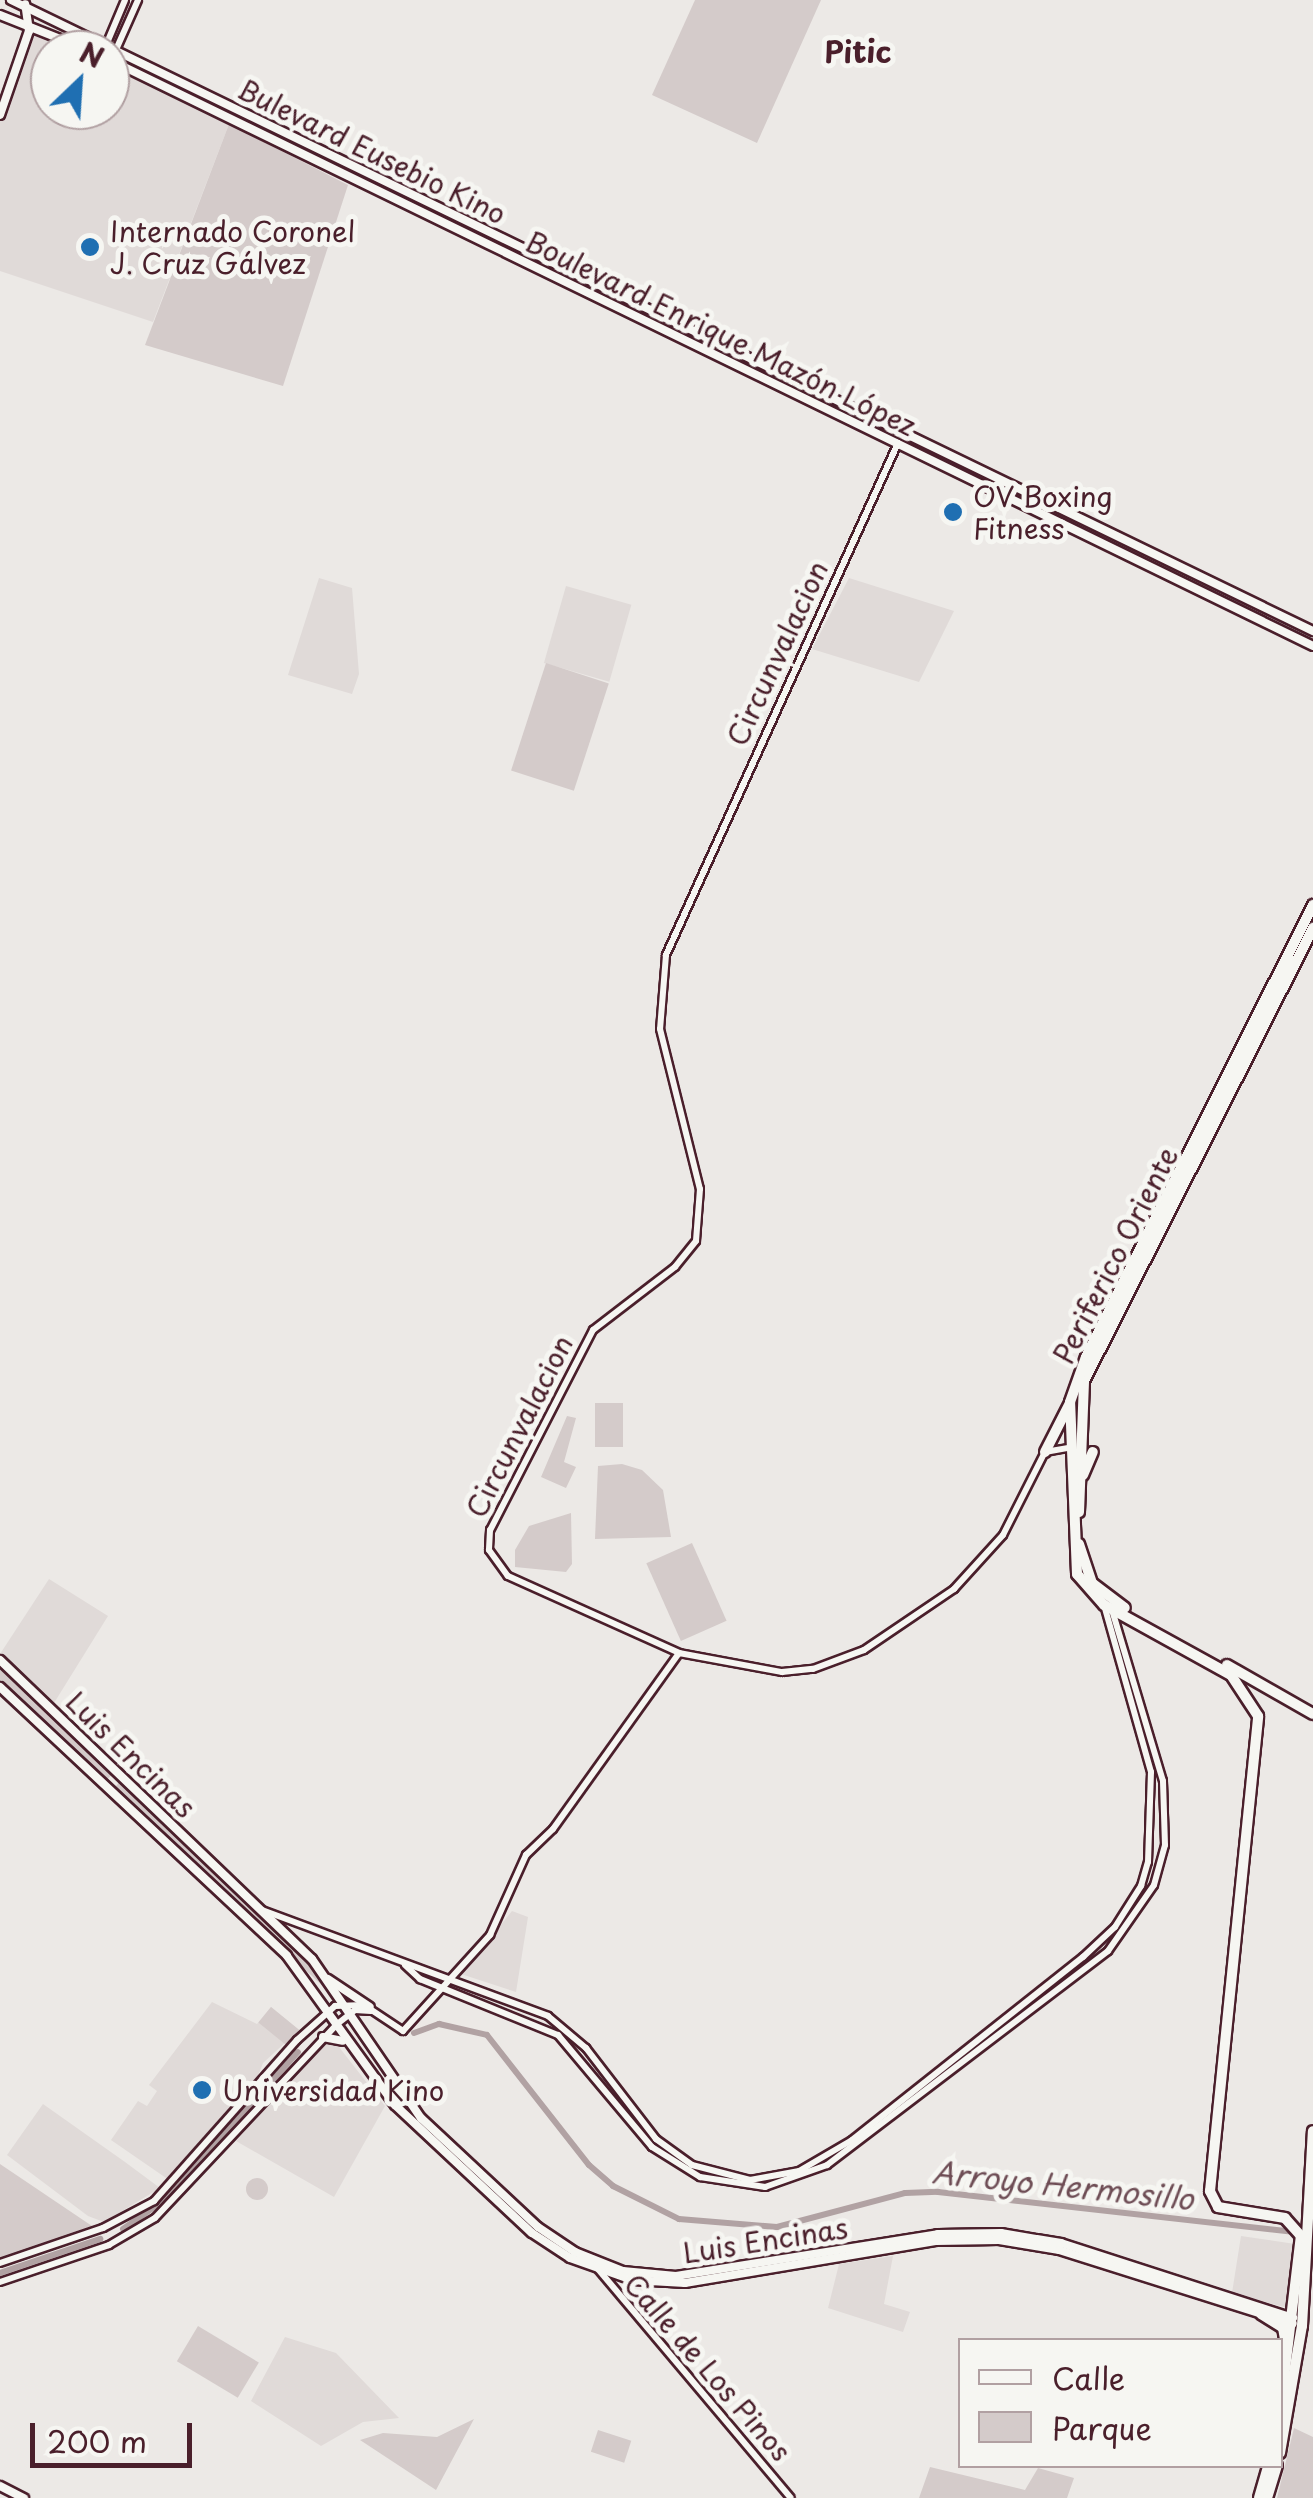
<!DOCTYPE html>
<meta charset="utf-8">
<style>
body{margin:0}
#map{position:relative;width:1313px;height:2498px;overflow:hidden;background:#ece9e6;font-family:"Playpen Sans",sans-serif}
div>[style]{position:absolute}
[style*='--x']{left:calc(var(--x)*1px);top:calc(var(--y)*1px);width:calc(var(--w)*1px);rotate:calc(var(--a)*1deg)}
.built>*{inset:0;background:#e0dad8;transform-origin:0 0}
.green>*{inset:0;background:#d4cbca;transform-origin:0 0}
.round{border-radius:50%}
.canal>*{height:6px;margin:-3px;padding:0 3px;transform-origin:3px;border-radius:3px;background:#b1a2a3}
.roads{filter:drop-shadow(2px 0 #4a1f2b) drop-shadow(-2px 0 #4a1f2b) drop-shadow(0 2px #4a1f2b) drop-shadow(0 -2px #4a1f2b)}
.minor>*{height:6px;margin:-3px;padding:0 3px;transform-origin:3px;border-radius:3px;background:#f6f6f2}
.major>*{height:8px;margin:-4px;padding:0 4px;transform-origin:4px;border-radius:4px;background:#f6f6f2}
.highway>*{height:10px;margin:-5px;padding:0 5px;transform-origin:5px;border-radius:5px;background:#f6f6f2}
.dots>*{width:28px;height:28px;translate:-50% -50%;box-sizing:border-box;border:5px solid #f6f6f2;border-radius:50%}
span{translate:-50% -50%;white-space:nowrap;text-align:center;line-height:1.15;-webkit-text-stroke:10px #f6f6f2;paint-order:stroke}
.street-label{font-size:28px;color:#4a1f2b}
.poi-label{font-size:28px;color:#4a1f2b}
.left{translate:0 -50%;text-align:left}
.neighbourhood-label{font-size:30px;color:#4a1f2b;font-weight:700}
.water-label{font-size:30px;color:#6e4d55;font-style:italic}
.legend{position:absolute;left:958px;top:2338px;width:325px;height:130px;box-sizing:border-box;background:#f6f6f2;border:2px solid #b1a0a2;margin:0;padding:12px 18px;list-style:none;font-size:30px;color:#4a1f2b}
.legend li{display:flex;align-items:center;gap:20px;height:50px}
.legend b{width:50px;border:2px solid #b1a0a2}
.north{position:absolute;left:30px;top:30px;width:100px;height:100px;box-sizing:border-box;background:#f6f6f2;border:2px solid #b1a0a2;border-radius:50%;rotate:25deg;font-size:28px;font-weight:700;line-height:40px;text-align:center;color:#4a1f2b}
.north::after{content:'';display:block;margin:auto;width:35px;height:45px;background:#1f6fb2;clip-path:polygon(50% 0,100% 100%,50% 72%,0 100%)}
.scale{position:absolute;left:30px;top:2423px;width:162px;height:45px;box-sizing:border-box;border:5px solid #4a1f2b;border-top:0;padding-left:12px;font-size:30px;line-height:35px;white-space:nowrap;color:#4a1f2b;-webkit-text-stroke:8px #f6f6f2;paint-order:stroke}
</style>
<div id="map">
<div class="built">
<i style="clip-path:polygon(32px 27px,88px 50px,50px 50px,50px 110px,110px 110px,110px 59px,229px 124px,153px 322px,0 271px,0 116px)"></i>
<i style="clip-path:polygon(319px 578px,352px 588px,359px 674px,352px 694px,288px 675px)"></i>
<i style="clip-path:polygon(849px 578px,954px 611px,919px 682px,812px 649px)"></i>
<i style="left:566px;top:586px;width:68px;height:80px;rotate:16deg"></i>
<i style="clip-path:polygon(49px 1579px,108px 1616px,54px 1703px,0 1654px)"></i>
<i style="clip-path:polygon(512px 1911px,528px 1917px,516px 1992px,461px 1974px)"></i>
<i style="clip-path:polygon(212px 2002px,257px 2024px,271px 2007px,299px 2030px,263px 2063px,256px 2081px,169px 2180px,111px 2140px,138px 2101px,147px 2106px,157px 2091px,149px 2085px)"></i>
<i style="clip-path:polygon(323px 2043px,339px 2047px,385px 2106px,334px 2197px,236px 2141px)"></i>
<i style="clip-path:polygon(43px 2104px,125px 2162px,160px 2188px,104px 2222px,88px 2216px,7px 2155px)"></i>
<i style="clip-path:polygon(1241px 2236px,1295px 2244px,1291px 2309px,1232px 2293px)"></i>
<i style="clip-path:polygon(893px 2256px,884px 2304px,910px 2312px,903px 2332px,828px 2308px,839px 2264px)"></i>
<i style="clip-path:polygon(285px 2337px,336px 2353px,399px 2418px,363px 2422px,321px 2446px,251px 2401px)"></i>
</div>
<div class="green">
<i style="clip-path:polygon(695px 0,821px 0,757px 143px,652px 95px)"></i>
<i style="clip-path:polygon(229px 124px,348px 185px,283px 386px,145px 345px)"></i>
<i style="left:546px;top:663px;width:66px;height:113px;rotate:18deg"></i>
<i style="left:595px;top:1403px;width:28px;height:44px"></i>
<i style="clip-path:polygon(567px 1416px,576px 1418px,564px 1462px,576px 1467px,566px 1488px,541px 1477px)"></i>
<i style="clip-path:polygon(622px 1464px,642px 1470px,663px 1490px,671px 1537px,595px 1539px,598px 1466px)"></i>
<i style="clip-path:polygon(571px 1513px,572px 1564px,566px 1572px,515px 1567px,515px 1550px,529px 1526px)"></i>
<i style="left:692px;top:1543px;width:85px;height:50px;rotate:66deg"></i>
<i style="left:0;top:1666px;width:156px;height:17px;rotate:44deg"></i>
<i style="clip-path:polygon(120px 1781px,310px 1962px,328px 1991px,113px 1790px)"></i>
<i style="left:271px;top:2007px;width:36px;height:20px;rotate:39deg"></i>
<i style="clip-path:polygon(0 2164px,92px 2226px,0 2258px)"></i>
<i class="round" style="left:246px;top:2178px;width:22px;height:22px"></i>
<i style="left:198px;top:2326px;width:71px;height:41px;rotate:31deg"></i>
<i style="clip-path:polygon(474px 2419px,436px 2490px,360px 2440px,383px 2433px,437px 2437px)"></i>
<i style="clip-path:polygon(1294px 2428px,1313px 2437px,1313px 2498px,1277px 2498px)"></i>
<i style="left:598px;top:2430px;width:35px;height:23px;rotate:18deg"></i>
<i style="clip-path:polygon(930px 2467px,1025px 2490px,1038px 2468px,1074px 2478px,1067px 2498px,919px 2498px)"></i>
</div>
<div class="canal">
<i style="--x:414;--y:2033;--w:27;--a:-20"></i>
<i style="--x:439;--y:2024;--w:49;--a:12.9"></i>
<i style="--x:487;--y:2035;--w:165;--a:51.9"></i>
<i style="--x:589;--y:2165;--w:32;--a:41"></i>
<i style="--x:613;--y:2186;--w:74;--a:26.6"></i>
<i style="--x:679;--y:2219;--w:98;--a:4.7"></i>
<i style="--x:777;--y:2227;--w:132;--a:-14.9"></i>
<i style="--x:905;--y:2193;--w:33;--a:-2"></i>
<i style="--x:938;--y:2192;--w:377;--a:6.4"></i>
<i style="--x:123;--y:2229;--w:54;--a:-35.2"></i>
<i style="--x:167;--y:2198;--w:196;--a:-48.1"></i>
<i style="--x:0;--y:2273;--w:106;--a:-18.8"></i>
</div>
<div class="roads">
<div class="minor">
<i style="--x:104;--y:50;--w:54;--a:-67.2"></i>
<i style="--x:111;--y:61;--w:67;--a:-66.1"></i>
<i style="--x:898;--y:443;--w:562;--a:114.38"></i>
<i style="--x:666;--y:955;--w:74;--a:94.6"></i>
<i style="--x:660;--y:1029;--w:165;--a:76"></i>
<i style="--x:700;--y:1189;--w:52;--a:94.4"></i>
<i style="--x:696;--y:1241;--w:33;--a:129"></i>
<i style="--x:675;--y:1267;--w:103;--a:142.5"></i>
<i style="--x:593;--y:1330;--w:225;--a:117.2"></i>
<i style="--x:490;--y:1530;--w:20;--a:93"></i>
<i style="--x:489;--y:1550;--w:32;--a:54"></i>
<i style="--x:508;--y:1576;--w:188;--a:24.2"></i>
<i style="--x:679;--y:1653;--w:105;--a:10.5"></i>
<i style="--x:782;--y:1672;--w:31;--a:-6"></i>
<i style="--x:813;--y:1669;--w:54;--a:-20.4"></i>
<i style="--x:864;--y:1650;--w:109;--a:-34.1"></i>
<i style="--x:954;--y:1589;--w:73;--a:-47.8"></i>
<i style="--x:1003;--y:1535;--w:93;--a:-63.2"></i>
<i style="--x:1045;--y:1452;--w:28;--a:-10"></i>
<i style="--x:262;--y:1910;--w:305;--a:20.3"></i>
<i style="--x:548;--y:2016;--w:50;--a:40.1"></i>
<i style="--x:586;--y:2048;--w:115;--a:52.4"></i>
<i style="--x:656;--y:2139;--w:44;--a:35.8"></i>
<i style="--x:692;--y:2165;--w:60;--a:14.5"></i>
<i style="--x:750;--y:2180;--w:50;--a:-10.4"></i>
<i style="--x:799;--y:2171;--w:61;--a:-30.3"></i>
<i style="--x:852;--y:2140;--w:295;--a:-38.4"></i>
<i style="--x:1083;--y:1957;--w:44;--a:-43.2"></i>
<i style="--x:1115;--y:1927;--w:49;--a:-57.6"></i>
<i style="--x:1141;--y:1886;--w:25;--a:-74"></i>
<i style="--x:1148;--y:1862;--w:90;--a:-88.1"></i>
<i style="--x:1151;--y:1772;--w:173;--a:-105.7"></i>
<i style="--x:405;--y:1965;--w:21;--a:43"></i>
<i style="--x:420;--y:1979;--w:149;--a:22.1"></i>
<i style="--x:558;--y:2035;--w:146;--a:50"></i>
<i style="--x:652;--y:2147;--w:57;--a:32"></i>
<i style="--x:700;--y:2177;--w:66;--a:8.7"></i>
<i style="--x:765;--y:2187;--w:66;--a:-19.5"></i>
<i style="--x:827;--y:2165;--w:353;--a:-37.3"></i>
<i style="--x:1108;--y:1951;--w:80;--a:-55.1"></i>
<i style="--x:1154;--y:1885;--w:41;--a:-74.6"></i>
<i style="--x:1165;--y:1845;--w:64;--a:-91.8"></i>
<i style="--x:1163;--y:1781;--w:182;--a:-106.6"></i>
<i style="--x:0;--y:2263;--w:109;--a:-18.8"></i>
<i style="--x:103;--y:2228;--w:58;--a:-27.9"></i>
<i style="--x:154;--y:2201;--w:215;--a:-48.4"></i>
<i style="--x:297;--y:2040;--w:51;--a:-41.8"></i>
<i style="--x:335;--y:2006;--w:29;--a:-2"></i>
<i style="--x:364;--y:2005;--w:47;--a:33.7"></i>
<i style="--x:403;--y:2031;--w:130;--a:-47.8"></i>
<i style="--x:490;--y:1935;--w:88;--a:-65.8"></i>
<i style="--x:526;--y:1855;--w:37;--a:-44"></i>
<i style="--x:553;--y:1829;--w:216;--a:-54.4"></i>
<i style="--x:598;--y:2269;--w:299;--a:49.9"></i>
<i style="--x:0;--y:2282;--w:115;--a:-18.7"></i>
<i style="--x:109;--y:2245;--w:53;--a:-30.4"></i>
<i style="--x:155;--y:2218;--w:265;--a:-46.8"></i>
<i style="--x:336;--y:2025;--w:24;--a:-38"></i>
<i style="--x:355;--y:2010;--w:16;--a:4"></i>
</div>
<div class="major">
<i style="--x:11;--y:0;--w:1447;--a:25.86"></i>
<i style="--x:0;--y:15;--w:95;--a:21.7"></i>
<i style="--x:110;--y:60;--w:1338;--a:25.97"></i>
<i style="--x:0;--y:115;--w:89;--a:-71"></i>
<i style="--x:29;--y:31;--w:27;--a:-98"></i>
<i style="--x:0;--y:1660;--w:432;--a:43.8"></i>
<i style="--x:312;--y:1959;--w:193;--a:55.6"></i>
<i style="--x:421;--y:2118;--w:160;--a:43"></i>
<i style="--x:538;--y:2227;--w:45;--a:34"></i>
<i style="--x:575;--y:2252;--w:52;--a:21.6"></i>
<i style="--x:623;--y:2271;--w:53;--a:5.4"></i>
<i style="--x:676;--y:2276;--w:265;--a:-9.1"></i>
<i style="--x:938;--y:2234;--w:63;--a:-0.9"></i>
<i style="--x:1001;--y:2233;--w:61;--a:9.5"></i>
<i style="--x:1061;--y:2243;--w:244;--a:17.9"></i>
<i style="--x:0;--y:1687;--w:393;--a:43.1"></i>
<i style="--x:287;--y:1956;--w:184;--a:54.1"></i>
<i style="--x:395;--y:2105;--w:187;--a:43.1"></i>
<i style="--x:532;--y:2233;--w:45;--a:33.3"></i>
<i style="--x:570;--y:2258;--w:66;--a:19.5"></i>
<i style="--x:632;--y:2280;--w:53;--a:3.2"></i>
<i style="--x:685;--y:2283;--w:254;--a:-9.5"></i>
<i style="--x:936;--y:2241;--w:63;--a:-0.9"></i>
<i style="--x:999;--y:2240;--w:61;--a:9.5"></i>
<i style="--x:1059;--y:2250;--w:245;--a:17.5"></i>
<i style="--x:328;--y:1979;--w:50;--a:33.7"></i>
<i style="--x:323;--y:2037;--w:20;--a:11"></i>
<i style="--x:0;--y:2486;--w:27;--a:27"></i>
</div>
<div class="highway">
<i style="--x:1045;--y:1452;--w:55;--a:-63"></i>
<i style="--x:1083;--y:1475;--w:25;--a:-67"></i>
<i style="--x:1079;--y:1512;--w:131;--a:-87.8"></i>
<i style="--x:1084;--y:1381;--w:508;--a:-63.18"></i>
<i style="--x:1079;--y:1544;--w:41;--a:71.6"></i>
<i style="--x:1092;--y:1583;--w:41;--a:37.1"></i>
<i style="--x:1227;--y:1665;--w:99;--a:29.7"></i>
<i style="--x:1261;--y:2314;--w:26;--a:32"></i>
<i style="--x:1283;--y:2328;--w:17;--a:80"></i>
<i style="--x:1280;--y:2411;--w:176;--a:-83.2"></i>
<i style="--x:1301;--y:2236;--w:24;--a:-132"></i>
<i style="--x:1285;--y:2218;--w:68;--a:-170.7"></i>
<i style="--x:1218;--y:2207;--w:18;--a:-117"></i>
<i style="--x:1210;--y:2191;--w:477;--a:-84.2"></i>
<i style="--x:1258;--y:1716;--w:49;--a:-123.4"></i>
<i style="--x:1231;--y:1675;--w:145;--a:-151.1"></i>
<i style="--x:1104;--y:1605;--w:41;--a:-131.1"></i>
<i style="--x:1077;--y:1574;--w:172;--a:-92.3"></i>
<i style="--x:1070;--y:1402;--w:48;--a:-70.4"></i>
<i style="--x:1086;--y:1357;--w:506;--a:-63.33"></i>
<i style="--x:1280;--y:2453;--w:129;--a:-80.2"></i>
<i style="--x:1302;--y:2326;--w:195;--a:-86.8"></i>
<i style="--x:1259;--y:2498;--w:33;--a:-74"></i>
<i style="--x:1267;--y:2498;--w:34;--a:-73"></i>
</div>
</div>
<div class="dots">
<i style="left:90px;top:247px;background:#1f6fb2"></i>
<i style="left:953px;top:512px;background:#1f6fb2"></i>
<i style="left:202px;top:2090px;background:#1f6fb2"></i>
</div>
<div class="street-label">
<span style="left:372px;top:151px;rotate:26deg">Bulevard Eusebio Kino</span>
<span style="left:721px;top:333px;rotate:26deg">Boulevard Enrique Mazón López</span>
<span style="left:777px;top:653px;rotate:-65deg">Circunvalacion</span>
<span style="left:1115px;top:1255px;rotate:-63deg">Periferico Oriente</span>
<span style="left:519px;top:1426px;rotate:-63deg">Circunvalacion</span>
<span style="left:131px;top:1754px;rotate:44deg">Luis Encinas</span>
<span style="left:765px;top:2240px;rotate:-9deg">Luis Encinas</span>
<span style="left:708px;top:2367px;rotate:49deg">Calle de Los Pinos</span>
</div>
<div class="poi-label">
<span class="left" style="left:110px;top:247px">Internado Coronel<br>J. Cruz Gálvez</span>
<span class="left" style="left:973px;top:512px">OV Boxing<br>Fitness</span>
<span class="left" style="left:222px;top:2090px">Universidad Kino</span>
</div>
<div class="neighbourhood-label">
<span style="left:858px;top:51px">Pitic</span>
</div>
<div class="water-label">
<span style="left:1063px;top:2185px;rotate:6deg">Arroyo Hermosillo</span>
</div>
<ul class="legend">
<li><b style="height:12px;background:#f6f6f2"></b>Calle</li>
<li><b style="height:28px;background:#d4cbca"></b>Parque</li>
</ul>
<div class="north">N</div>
<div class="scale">200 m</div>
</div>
